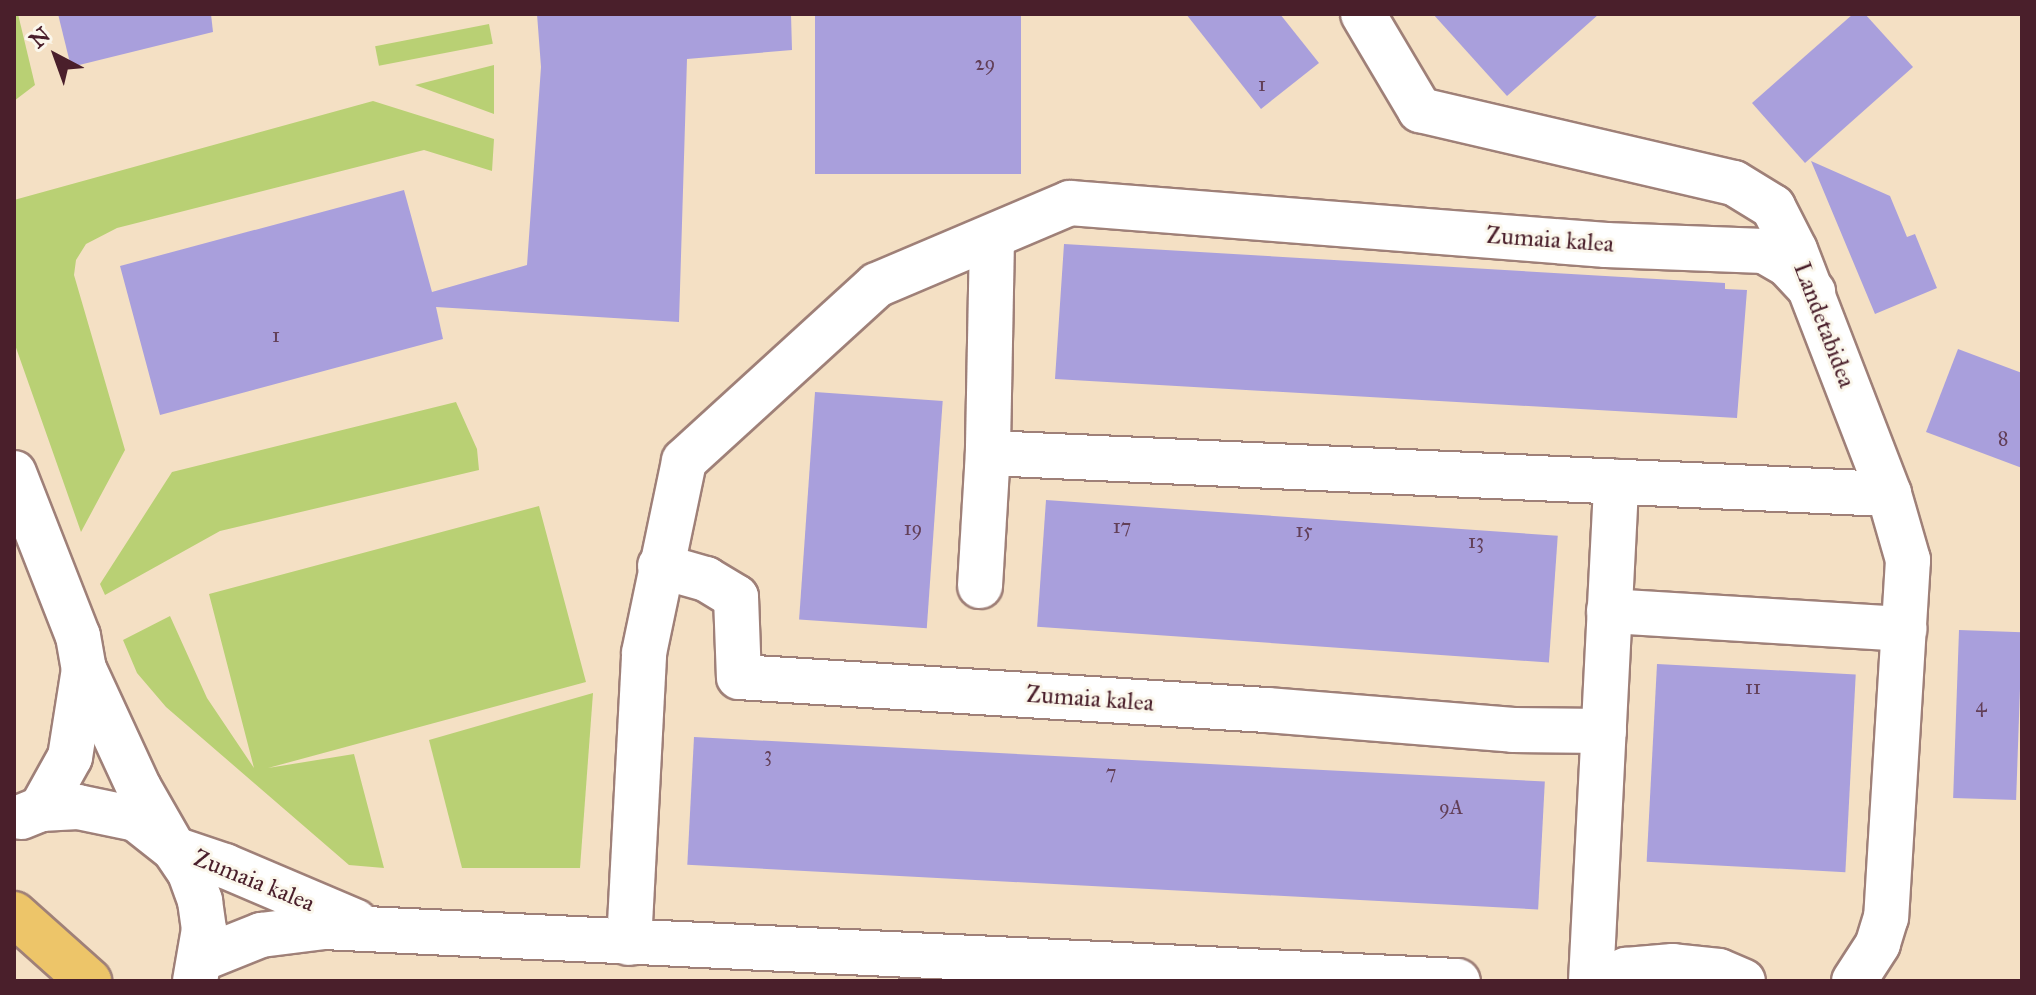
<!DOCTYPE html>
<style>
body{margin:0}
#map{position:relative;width:2036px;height:995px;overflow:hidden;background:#f4e0c4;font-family:"IM FELL Great Primer",serif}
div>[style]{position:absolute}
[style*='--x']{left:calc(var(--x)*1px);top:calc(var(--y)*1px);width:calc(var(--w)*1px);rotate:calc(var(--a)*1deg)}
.green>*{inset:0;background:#b9d074;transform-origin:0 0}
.building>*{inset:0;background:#a99fdc;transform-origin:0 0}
.roads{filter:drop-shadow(2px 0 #9f8078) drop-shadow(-2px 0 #9f8078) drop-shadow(0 2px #9f8078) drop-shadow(0 -2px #9f8078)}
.minor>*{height:44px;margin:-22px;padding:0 22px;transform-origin:22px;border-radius:22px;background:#fff}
.major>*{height:44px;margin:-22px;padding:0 22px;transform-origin:22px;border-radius:22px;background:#edc569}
span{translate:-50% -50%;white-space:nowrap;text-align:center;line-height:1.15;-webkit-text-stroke:6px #fbf7ec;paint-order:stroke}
.number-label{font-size:20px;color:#623f57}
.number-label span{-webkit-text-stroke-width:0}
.street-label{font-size:24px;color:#4a1f2b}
.frame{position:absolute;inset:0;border:16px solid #4a1f2b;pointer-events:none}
.north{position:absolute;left:16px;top:16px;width:80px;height:80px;-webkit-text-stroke:6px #fbf7ec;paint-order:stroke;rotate:319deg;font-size:22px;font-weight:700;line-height:32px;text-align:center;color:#4a1f2b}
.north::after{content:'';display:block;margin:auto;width:28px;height:36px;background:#4a1f2b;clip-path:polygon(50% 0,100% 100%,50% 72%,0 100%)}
</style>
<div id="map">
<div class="green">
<i style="clip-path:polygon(14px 14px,18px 14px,35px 85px,14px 101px)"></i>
<i style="left:489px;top:24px;width:20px;height:116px;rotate:79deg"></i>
<i style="clip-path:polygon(494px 65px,494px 114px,415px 85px)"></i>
<i style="clip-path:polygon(373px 101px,494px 139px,492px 171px,424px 150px,117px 228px,86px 244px,76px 260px,74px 275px,125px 450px,81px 532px,14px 342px,14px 200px)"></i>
<i style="clip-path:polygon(456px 402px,477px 449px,479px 470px,220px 531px,105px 595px,100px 584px,172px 472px)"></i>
<i style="clip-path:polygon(539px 506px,586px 682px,268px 768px,354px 754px,384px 868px,349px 865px,166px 707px,137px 673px,123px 640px,170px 616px,207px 698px,254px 768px,209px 594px)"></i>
<i style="clip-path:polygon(593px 693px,580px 868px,462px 868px,429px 740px)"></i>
</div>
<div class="building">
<i style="clip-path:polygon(58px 14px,211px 14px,213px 32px,71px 67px)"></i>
<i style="clip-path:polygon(537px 14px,791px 14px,792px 50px,687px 59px,679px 322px,436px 307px,443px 339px,160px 415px,120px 266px,404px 190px,432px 292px,527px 265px,541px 67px)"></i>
<i style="left:815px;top:14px;width:206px;height:160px"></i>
<i style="clip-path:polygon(1186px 14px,1280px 14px,1319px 63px,1261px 109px)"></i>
<i style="clip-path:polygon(1433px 14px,1599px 14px,1507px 96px)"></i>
<i style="clip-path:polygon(1853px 14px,1865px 14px,1913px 67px,1805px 163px,1752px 103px)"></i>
<i style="clip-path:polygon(1811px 161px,1890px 196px,1907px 237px,1915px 234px,1937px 288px,1875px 314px)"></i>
<i style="clip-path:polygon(1064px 244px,1725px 283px,1725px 289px,1747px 290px,1737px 418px,1055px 379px)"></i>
<i style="clip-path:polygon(1958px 349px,2022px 373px,2022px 468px,1926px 432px)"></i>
<i style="left:815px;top:392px;width:128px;height:228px;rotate:4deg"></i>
<i style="left:1046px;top:500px;width:513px;height:127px;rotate:4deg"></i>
<i style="left:1959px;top:630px;width:63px;height:168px;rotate:2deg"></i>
<i style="left:1657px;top:664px;width:199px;height:198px;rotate:3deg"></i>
<i style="left:694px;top:737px;width:852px;height:128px;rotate:3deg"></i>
</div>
<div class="roads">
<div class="minor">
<i style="--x:1363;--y:14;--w:112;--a:59.3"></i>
<i style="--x:1420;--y:110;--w:322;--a:13.1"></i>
<i style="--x:1734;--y:183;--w:46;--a:31.6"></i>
<i style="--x:1773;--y:207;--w:48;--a:62.9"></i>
<i style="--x:1795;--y:250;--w:261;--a:68.9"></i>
<i style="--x:1889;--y:494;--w:69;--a:73.9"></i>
<i style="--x:1908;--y:560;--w:358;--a:93.5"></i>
<i style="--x:1886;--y:917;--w:28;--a:107"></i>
<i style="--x:1878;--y:944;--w:44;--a:123"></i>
<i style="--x:992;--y:238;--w:215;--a:91.1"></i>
<i style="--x:988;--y:453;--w:902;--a:2.61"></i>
<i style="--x:14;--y:473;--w:175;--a:68.6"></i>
<i style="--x:78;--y:636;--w:34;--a:80"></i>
<i style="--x:84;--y:669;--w:89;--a:99"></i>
<i style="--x:70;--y:757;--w:60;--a:119.1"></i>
<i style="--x:660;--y:566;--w:48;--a:15.8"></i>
<i style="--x:706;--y:579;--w:35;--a:31"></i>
<i style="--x:736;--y:597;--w:80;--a:87.9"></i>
<i style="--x:739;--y:677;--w:529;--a:3.58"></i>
<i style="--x:1267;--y:710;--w:247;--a:4.6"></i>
<i style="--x:1513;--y:730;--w:91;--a:0.6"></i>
<i style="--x:980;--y:586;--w:133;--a:-86.6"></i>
<i style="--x:1609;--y:611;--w:296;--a:3.5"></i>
<i style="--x:84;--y:669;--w:131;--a:65.2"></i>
<i style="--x:139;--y:788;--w:70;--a:60.2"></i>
<i style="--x:174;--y:849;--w:54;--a:18.4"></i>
<i style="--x:225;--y:866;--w:142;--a:23.1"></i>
<i style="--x:21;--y:817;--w:22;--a:-22"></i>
<i style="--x:41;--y:809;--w:37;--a:-3"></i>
<i style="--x:78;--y:807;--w:59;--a:11.7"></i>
<i style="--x:136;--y:819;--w:48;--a:38.3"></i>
<i style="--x:174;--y:849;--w:29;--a:56"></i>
<i style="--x:190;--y:873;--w:30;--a:70"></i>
<i style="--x:200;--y:901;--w:28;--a:82"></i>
<i style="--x:204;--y:929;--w:53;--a:99.8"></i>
<i style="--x:629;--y:943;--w:290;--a:-87"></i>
<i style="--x:644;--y:653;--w:196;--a:-78.2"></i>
<i style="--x:684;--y:461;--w:261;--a:-42.4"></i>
<i style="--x:877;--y:285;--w:210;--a:-23"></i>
<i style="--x:1070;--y:203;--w:538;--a:4.48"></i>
<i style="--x:1606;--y:245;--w:158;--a:2.2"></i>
<i style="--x:1764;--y:251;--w:28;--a:30"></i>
<i style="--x:1788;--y:265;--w:37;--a:47"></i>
<i style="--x:201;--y:959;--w:65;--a:-21.8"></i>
<i style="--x:261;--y:935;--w:64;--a:-7.2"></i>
<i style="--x:324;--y:927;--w:1135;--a:2.73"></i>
<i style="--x:1591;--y:981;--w:500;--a:-87.1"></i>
<i style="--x:1604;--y:981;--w:25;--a:-27"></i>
<i style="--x:1626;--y:970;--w:47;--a:-4.9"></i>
<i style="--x:1673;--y:966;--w:46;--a:6.2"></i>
<i style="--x:1719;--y:971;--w:26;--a:23"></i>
</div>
<div class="major">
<i style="--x:14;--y:914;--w:101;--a:41.8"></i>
</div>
</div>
<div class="number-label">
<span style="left:985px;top:63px">29</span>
<span style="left:1262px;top:84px">1</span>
<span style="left:276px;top:335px">1</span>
<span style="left:2003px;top:438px">8</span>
<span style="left:1122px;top:526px">17</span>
<span style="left:913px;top:528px">19</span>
<span style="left:1304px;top:530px">15</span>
<span style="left:1476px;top:541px">13</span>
<span style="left:1753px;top:687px">11</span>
<span style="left:1981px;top:705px">4</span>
<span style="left:768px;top:754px">3</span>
<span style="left:1111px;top:772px">7</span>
<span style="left:1451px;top:807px">9A</span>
</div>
<div class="street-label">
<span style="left:1550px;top:240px;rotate:4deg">Zumaia kalea</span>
<span style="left:1824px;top:325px;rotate:69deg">Landetabidea</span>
<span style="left:1090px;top:699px;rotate:4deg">Zumaia kalea</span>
<span style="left:254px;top:881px;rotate:22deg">Zumaia kalea</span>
</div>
<div class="frame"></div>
<div class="north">N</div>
</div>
